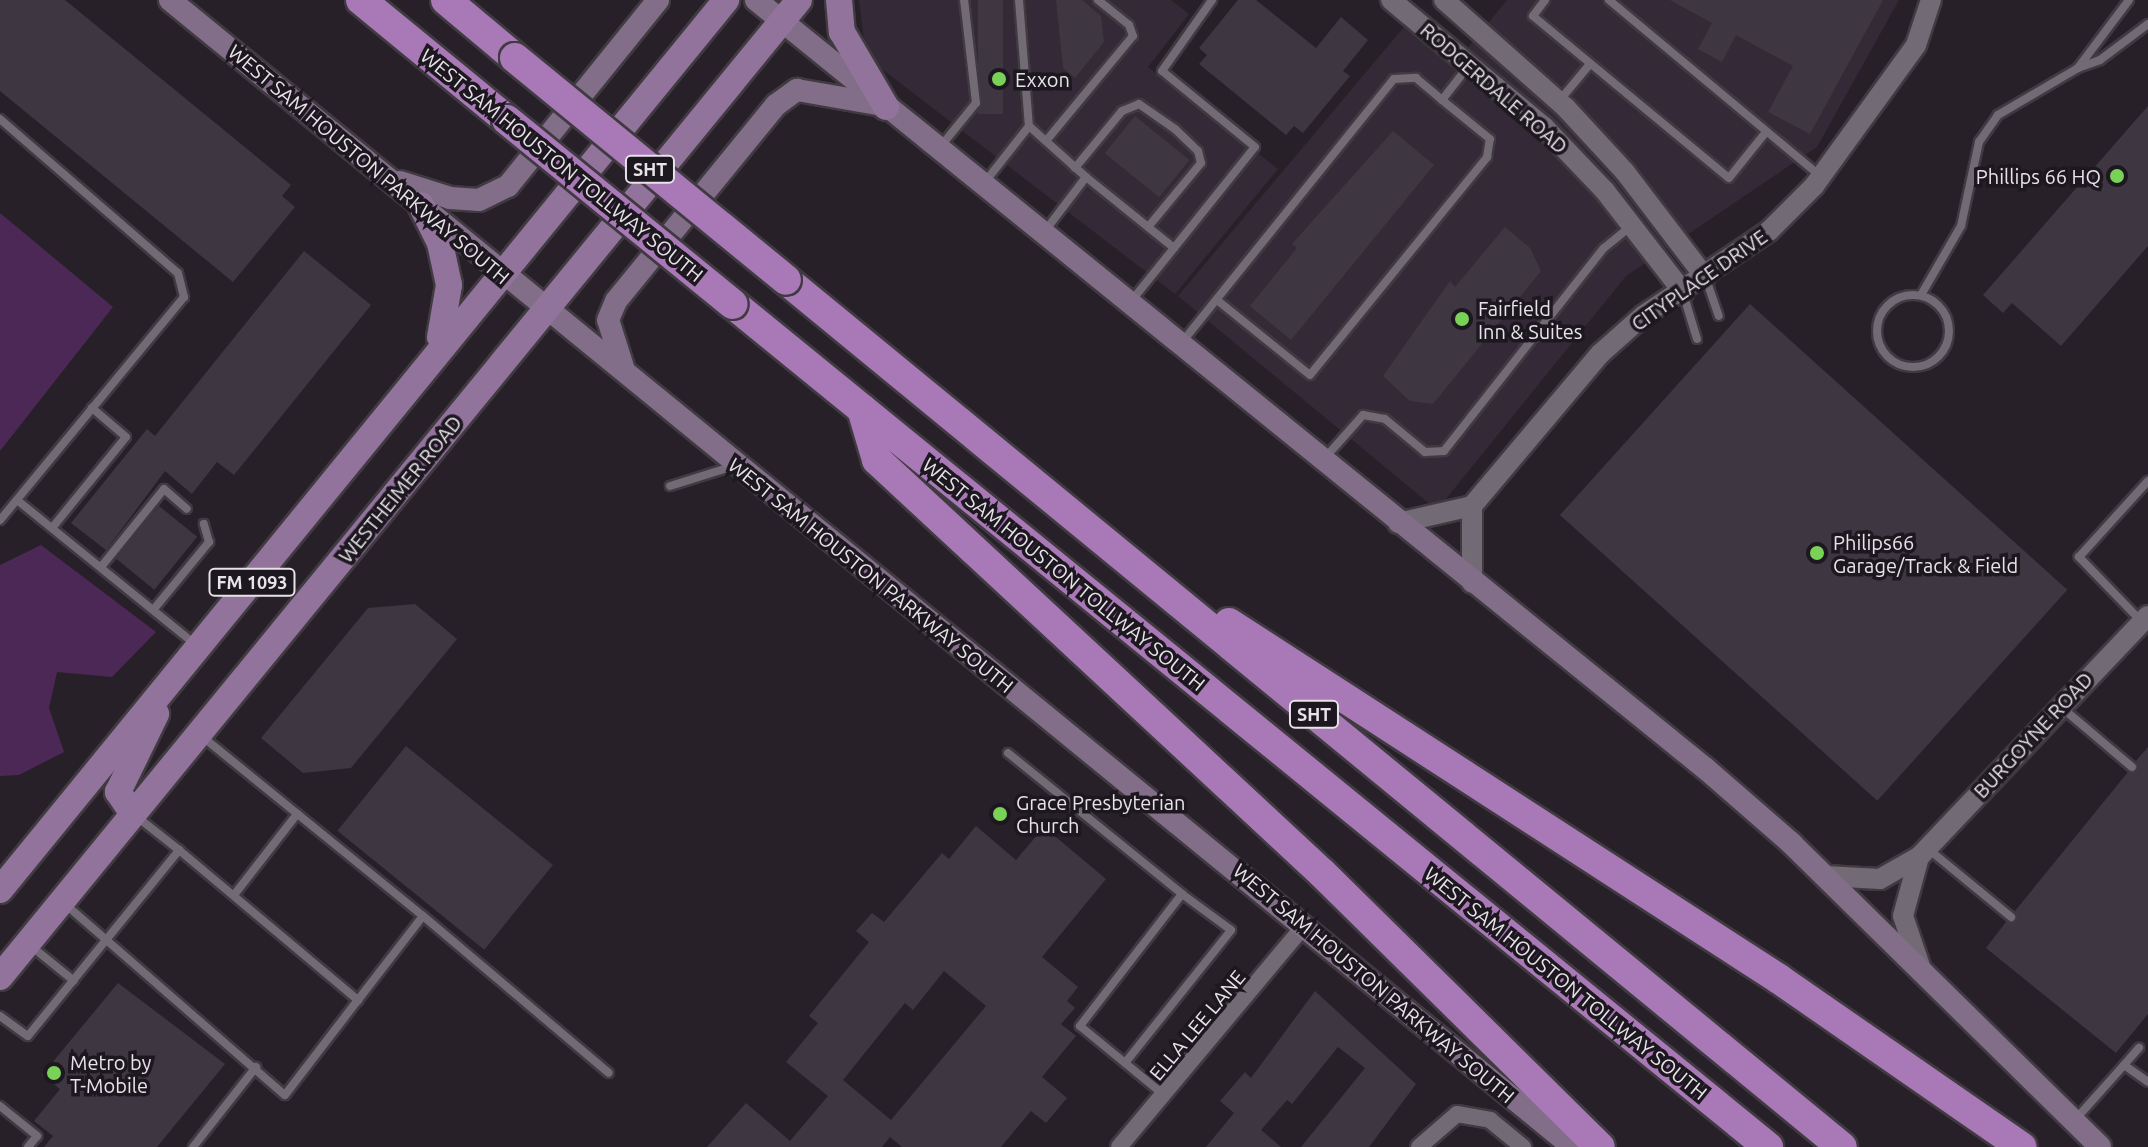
<!DOCTYPE html>
<style>
body{margin:0}
#map{position:relative;width:2148px;height:1147px;overflow:hidden;background:#272029;font-family:Ubuntu,sans-serif}
div>[style]{position:absolute}
[style*='--x']{left:calc(var(--x)*1px);top:calc(var(--y)*1px);width:calc(var(--w)*1px);rotate:calc(var(--a)*1deg)}
.built>*{inset:0;background:#342937}
.green>*{inset:0;background:#4c2856}
.building>*{inset:0;background:#3e3741;transform-origin:0 0}
.roads{filter:drop-shadow(2px 0 #403a41) drop-shadow(-2px 0 #403a41) drop-shadow(0 2px #403a41) drop-shadow(0 -2px #403a41)}
.service>*{height:8px;margin:-4px;padding:0 4px;transform-origin:4px;border-radius:4px;background:#726a74}
.service>.ring{margin:-4px;padding:0;box-sizing:content-box;background:none;border:8px solid #726a74;border-radius:50%}
.minor>*{height:16px;margin:-8px;padding:0 8px;transform-origin:8px;border-radius:8px;background:#726a74}
.tertiary>*{height:20px;margin:-10px;padding:0 10px;transform-origin:10px;border-radius:10px;background:#726a74}
.secondary>*{height:22px;margin:-11px;padding:0 11px;transform-origin:11px;border-radius:11px;background:#826e88}
.primary>*{height:26px;margin:-13px;padding:0 13px;transform-origin:13px;border-radius:13px;background:#92739c}
.motorway>*{height:30px;margin:-15px;padding:0 15px;transform-origin:15px;border-radius:15px;background:#a879b6}
.bridges{filter:drop-shadow(2px 0 #403a41) drop-shadow(-2px 0 #403a41) drop-shadow(0 2px #403a41) drop-shadow(0 -2px #403a41)}
.motorway-bridge>*{height:30px;margin:-15px;padding:0 15px;transform-origin:15px;border-radius:15px;background:#a879b6}
.dots>*{width:22px;height:22px;translate:-50% -50%;box-sizing:border-box;border:4px solid #1d171f;border-radius:50%}
span{translate:-50% -50%;white-space:nowrap;text-align:center;line-height:1.15;-webkit-text-stroke:7px #1d171f;paint-order:stroke}
.shield-label span{padding:2px 6px;background:#1d171f;border:2px solid;border-radius:6px;-webkit-text-stroke-width:0}
.shield-label{font-size:18px;color:#e8e3e9;font-weight:700}
.poi-label{font-size:20px;color:#e8e3e9}
.left{translate:0 -50%;text-align:left}
.right{translate:-100% -50%;text-align:right}
.street-label{font-size:20px;color:#e8e3e9}
</style>
<div id="map">
<div class="built">
<i style="clip-path:polygon(859px 0,1171px 0,1189px 14px,1148px 67px,1278px 169px,1175px 294px,878px 66px,864px 40px)"></i>
<i style="clip-path:polygon(1507px 0,1899px 0,1817px 147px,1626px 276px,1437px 510px,1178px 296px,1404px 27px,1453px 66px)"></i>
</div>
<div class="green">
<i style="clip-path:polygon(0 213px,113px 307px,0 451px)"></i>
<i style="clip-path:polygon(41px 545px,156px 632px,112px 677px,57px 672px,49px 708px,64px 752px,19px 775px,0 776px,0 565px)"></i>
</div>
<div class="building">
<i style="clip-path:polygon(0 0,65px 0,291px 185px,282px 196px,295px 207px,233px 282px,0 91px)"></i>
<i style="left:978px;top:0;width:25px;height:114px"></i>
<i style="clip-path:polygon(1056px 0,1082px 0,1101px 16px,1104px 42px,1075px 78px,1063px 68px)"></i>
<i style="clip-path:polygon(1238px 0,1256px 0,1316px 48px,1341px 17px,1368px 40px,1343px 71px,1350px 76px,1303px 133px,1294px 126px,1286px 135px,1199px 64px,1207px 55px,1199px 48px)"></i>
<i style="clip-path:polygon(1670px 0,1883px 0,1810px 134px,1768px 112px,1793px 66px,1736px 35px,1722px 62px,1698px 49px,1712px 23px)"></i>
<i style="clip-path:polygon(2148px 106px,2148px 246px,2061px 346px,2012px 303px,2003px 313px,1983px 295px)"></i>
<i style="left:1135px;top:116px;width:70px;height:48px;rotate:39deg"></i>
<i style="clip-path:polygon(1393px 131px,1434px 165px,1291px 340px,1250px 306px,1297px 248px,1292px 244px)"></i>
<i style="clip-path:polygon(1505px 227px,1530px 248px,1541px 271px,1433px 404px,1410px 401px,1383px 376px,1450px 281px,1455px 287px)"></i>
<i style="clip-path:polygon(304px 251px,371px 305px,234px 475px,217px 462px,192px 494px,165px 471px,106px 550px,71px 523px,147px 429px,155px 436px)"></i>
<i style="left:1750px;top:304px;width:427px;height:284px;rotate:42deg"></i>
<i style="left:159px;top:506px;width:49px;height:68px;rotate:39deg"></i>
<i style="clip-path:polygon(415px 604px,457px 639px,351px 768px,303px 773px,261px 738px,368px 608px)"></i>
<i style="left:406px;top:746px;width:189px;height:109px;rotate:39deg"></i>
<i style="clip-path:polygon(2148px 747px,2148px 1014px,2116px 1053px,1986px 948px,2006px 922px,2017px 921px,2015px 911px,2128px 772px,2138px 771px,2136px 761px)"></i>
<i style="clip-path:polygon(evenodd,976px 826px,1016px 860px,1044px 827px,1106px 879px,1042px 957px,1078px 987px,1067px 1001px,1075px 1008px,1061px 1024px,1076px 1036px,1042px 1077px,1067px 1098px,1046px 1123px,1031px 1111px,1001px 1147px,902px 1147px,890px 1137px,882px 1147px,707px 1147px,746px 1103px,790px 1141px,828px 1096px,786px 1062px,818px 1023px,809px 1016px,869px 942px,856px 931px,872px 913px,884px 922px,942px 853px,949px 859px,976px 826px,944px 971px,986px 1006px,891px 1120px,843px 1080px,905px 1003px,913px 1010px,944px 971px)"></i>
<i style="clip-path:polygon(118px 983px,225px 1064px,157px 1147px,44px 1147px,53px 1136px,34px 1121px,60px 1089px,42px 1075px)"></i>
<i style="clip-path:polygon(1315px 991px,1416px 1084px,1369px 1147px,1301px 1147px,1365px 1068px,1338px 1047px,1292px 1104px,1287px 1100px,1261px 1130px,1281px 1147px,1206px 1147px,1234px 1113px,1220px 1101px,1245px 1072px,1251px 1078px)"></i>
</div>
<div class="roads">
<div class="service">
<i style="--x:1019;--y:0;--w:126;--a:85.5"></i>
<i style="--x:1545;--y:0;--w:20;--a:127"></i>
<i style="--x:1533;--y:16;--w:254;--a:39.6"></i>
<i style="--x:1729;--y:178;--w:59;--a:-51.2"></i>
<i style="--x:1609;--y:0;--w:275;--a:39.8"></i>
<i style="--x:2129;--y:0;--w:85;--a:126.9"></i>
<i style="--x:2078;--y:68;--w:23;--a:-20"></i>
<i style="--x:2100;--y:60;--w:60;--a:-36.9"></i>
<i style="--x:1560;--y:100;--w:47;--a:-50.2"></i>
<i style="--x:0;--y:119;--w:235;--a:40.9"></i>
<i style="--x:178;--y:273;--w:25;--a:76"></i>
<i style="--x:184;--y:297;--w:289;--a:129.5"></i>
<i style="--x:1046;--y:141;--w:136;--a:-50.4"></i>
<i style="--x:1133;--y:36;--w:12;--a:-110"></i>
<i style="--x:1129;--y:25;--w:40;--a:-141"></i>
<i style="--x:941;--y:146;--w:55;--a:-50.9"></i>
<i style="--x:976;--y:103;--w:104;--a:-96.6"></i>
<i style="--x:1075;--y:168;--w:74;--a:-50.5"></i>
<i style="--x:1122;--y:111;--w:18;--a:-22"></i>
<i style="--x:1139;--y:104;--w:44;--a:34.8"></i>
<i style="--x:1175;--y:129;--w:32;--a:44"></i>
<i style="--x:1198;--y:151;--w:12;--a:76"></i>
<i style="--x:1201;--y:163;--w:83;--a:129.6"></i>
<i style="--x:1086;--y:177;--w:113;--a:38.9"></i>
<i style="--x:1174;--y:248;--w:67;--a:128.9"></i>
<i style="--x:985;--y:182;--w:71;--a:-51.8"></i>
<i style="--x:1029;--y:126;--w:76;--a:41.8"></i>
<i style="--x:1086;--y:177;--w:68;--a:127.2"></i>
<i style="--x:1174;--y:248;--w:129;--a:-51.3"></i>
<i style="--x:1255;--y:147;--w:120;--a:-140.7"></i>
<i style="--x:1162;--y:71;--w:87;--a:-54.8"></i>
<i style="--x:1706;--y:279;--w:39;--a:71"></i>
<i style="--x:1683;--y:293;--w:48;--a:73.1"></i>
<i class="ring" style="left:1877px;top:295px;width:64px;height:64px"></i>
<i style="--x:1921;--y:295;--w:80;--a:-59.9"></i>
<i style="--x:1961;--y:226;--w:86;--a:-77.9"></i>
<i style="--x:1979;--y:142;--w:33;--a:-55"></i>
<i style="--x:1998;--y:115;--w:93;--a:-30.4"></i>
<i style="--x:1217;--y:300;--w:119;--a:38.9"></i>
<i style="--x:1310;--y:375;--w:281;--a:-50.9"></i>
<i style="--x:1487;--y:157;--w:18;--a:-81"></i>
<i style="--x:1490;--y:139;--w:62;--a:-140.9"></i>
<i style="--x:1183;--y:341;--w:336;--a:-51.2"></i>
<i style="--x:1394;--y:79;--w:22;--a:-3"></i>
<i style="--x:1416;--y:78;--w:34;--a:40"></i>
<i style="--x:1442;--y:100;--w:46;--a:-52.1"></i>
<i style="--x:1324;--y:459;--w:59;--a:-48.4"></i>
<i style="--x:1363;--y:415;--w:22;--a:10"></i>
<i style="--x:1385;--y:419;--w:52;--a:39.5"></i>
<i style="--x:1425;--y:452;--w:19;--a:-3"></i>
<i style="--x:1444;--y:451;--w:258;--a:-51.8"></i>
<i style="--x:1604;--y:248;--w:35;--a:-39"></i>
<i style="--x:670;--y:486;--w:67;--a:-17.4"></i>
<i style="--x:17;--y:500;--w:230;--a:39"></i>
<i style="--x:52;--y:528;--w:117;--a:-50.9"></i>
<i style="--x:126;--y:437;--w:45;--a:-139.5"></i>
<i style="--x:101;--y:567;--w:100;--a:-51.1"></i>
<i style="--x:164;--y:489;--w:30;--a:41"></i>
<i style="--x:154;--y:609;--w:87;--a:-50.6"></i>
<i style="--x:209;--y:542;--w:19;--a:-106"></i>
<i style="--x:2142;--y:622;--w:91;--a:-134.1"></i>
<i style="--x:2079;--y:557;--w:103;--a:-47.8"></i>
<i style="--x:2061;--y:707;--w:93;--a:40.2"></i>
<i style="--x:1008;--y:753;--w:224;--a:39"></i>
<i style="--x:1182;--y:894;--w:167;--a:127.7"></i>
<i style="--x:1080;--y:1026;--w:109;--a:39.4"></i>
<i style="--x:1927;--y:848;--w:109;--a:39.4"></i>
<i style="--x:179;--y:850;--w:234;--a:40"></i>
<i style="--x:358;--y:1000;--w:106;--a:-52.3"></i>
<i style="--x:423;--y:916;--w:284;--a:-140.9"></i>
<i style="--x:234;--y:895;--w:103;--a:-52.1"></i>
<i style="--x:65;--y:904;--w:291;--a:41"></i>
<i style="--x:285;--y:1095;--w:120;--a:-52.5"></i>
<i style="--x:423;--y:916;--w:243;--a:40.2"></i>
<i style="--x:31;--y:946;--w:55;--a:39.1"></i>
<i style="--x:0;--y:1016;--w:34;--a:36"></i>
<i style="--x:28;--y:1036;--w:240;--a:-50.9"></i>
<i style="--x:179;--y:850;--w:53;--a:-141.8"></i>
<i style="--x:1125;--y:1063;--w:170;--a:-51.4"></i>
<i style="--x:1231;--y:930;--w:61;--a:-143.7"></i>
<i style="--x:2124;--y:1065;--w:23;--a:-49"></i>
<i style="--x:0;--y:1106;--w:48;--a:39"></i>
<i style="--x:37;--y:1136;--w:14;--a:129"></i>
<i style="--x:2074;--y:1121;--w:75;--a:-48.2"></i>
<i style="--x:2124;--y:1065;--w:29;--a:35"></i>
<i style="--x:193;--y:1147;--w:102;--a:-51.8"></i>
</div>
<div class="minor">
<i style="--x:1119;--y:1147;--w:288;--a:-50.1"></i>
<i style="--x:1419;--y:1147;--w:50;--a:-41"></i>
<i style="--x:1457;--y:1114;--w:34;--a:10"></i>
<i style="--x:1490;--y:1120;--w:43;--a:39.3"></i>
</div>
<div class="tertiary">
<i style="--x:1391;--y:0;--w:199;--a:39.7"></i>
<i style="--x:1544;--y:127;--w:88;--a:46.4"></i>
<i style="--x:1605;--y:191;--w:128;--a:52.3"></i>
<i style="--x:1444;--y:0;--w:163;--a:41.5"></i>
<i style="--x:1566;--y:108;--w:87;--a:47.3"></i>
<i style="--x:1625;--y:172;--w:132;--a:52.7"></i>
<i style="--x:1398;--y:523;--w:76;--a:-12.9"></i>
<i style="--x:1472;--y:506;--w:199;--a:-49.9"></i>
<i style="--x:1600;--y:354;--w:59;--a:-41.6"></i>
<i style="--x:1644;--y:315;--w:151;--a:-33.9"></i>
<i style="--x:1769;--y:231;--w:64;--a:-45"></i>
<i style="--x:1814;--y:186;--w:174;--a:-54.1"></i>
<i style="--x:1916;--y:45;--w:47;--a:-71.6"></i>
<i style="--x:1472;--y:583;--w:77;--a:-90"></i>
<i style="--x:1919;--y:857;--w:61;--a:105.2"></i>
<i style="--x:1903;--y:916;--w:53;--a:71.2"></i>
<i style="--x:1826;--y:876;--w:54;--a:3.2"></i>
<i style="--x:1880;--y:879;--w:46;--a:-29.9"></i>
<i style="--x:1920;--y:856;--w:331;--a:-46.5"></i>
</div>
<div class="secondary">
<i style="--x:170;--y:0;--w:1812;--a:39.27"></i>
<i style="--x:756;--y:0;--w:1222;--a:38.99"></i>
<i style="--x:1706;--y:769;--w:113;--a:41"></i>
<i style="--x:1791;--y:843;--w:433;--a:44.5"></i>
<i style="--x:400;--y:182;--w:52;--a:17.7"></i>
<i style="--x:450;--y:198;--w:29;--a:4"></i>
<i style="--x:479;--y:200;--w:32;--a:-26"></i>
<i style="--x:508;--y:186;--w:239;--a:-51.1"></i>
<i style="--x:624;--y:370;--w:52;--a:-107.7"></i>
<i style="--x:608;--y:320;--w:21;--a:-67"></i>
<i style="--x:616;--y:301;--w:253;--a:-50.8"></i>
<i style="--x:776;--y:105;--w:26;--a:-36"></i>
<i style="--x:797;--y:90;--w:81;--a:9.9"></i>
</div>
<div class="primary">
<i style="--x:839;--y:0;--w:32;--a:85"></i>
<i style="--x:842;--y:32;--w:87;--a:59.6"></i>
<i style="--x:421;--y:205;--w:42;--a:63.4"></i>
<i style="--x:440;--y:243;--w:43;--a:77.9"></i>
<i style="--x:449;--y:285;--w:53;--a:99.8"></i>
<i style="--x:133;--y:814;--w:27;--a:-124"></i>
<i style="--x:118;--y:792;--w:87;--a:-64"></i>
<i style="--x:0;--y:890;--w:1149;--a:-50.79"></i>
<i style="--x:0;--y:977;--w:1262;--a:-50.72"></i>
</div>
<div class="motorway">
<i style="--x:361;--y:0;--w:189;--a:39.4"></i>
<i style="--x:446;--y:0;--w:90;--a:40"></i>
<i style="--x:786;--y:280;--w:1366;--a:39.39"></i>
<i style="--x:733;--y:304;--w:1335;--a:39.16"></i>
<i style="--x:862;--y:409;--w:53;--a:73.6"></i>
<i style="--x:877;--y:460;--w:607;--a:42.86"></i>
<i style="--x:1322;--y:873;--w:390;--a:44.6"></i>
<i style="--x:1229;--y:623;--w:655;--a:32.91"></i>
<i style="--x:1779;--y:979;--w:295;--a:34.7"></i>
</div>
</div>
<div class="bridges">
<div class="motorway-bridge">
<i style="--x:515;--y:58;--w:350;--a:39.3"></i>
<i style="--x:507;--y:120;--w:291;--a:39.2"></i>
</div>
</div>
<div class="dots">
<i style="left:999px;top:79px;background:#79d157"></i>
<i style="left:2117px;top:176px;background:#79d157"></i>
<i style="left:1462px;top:319px;background:#79d157"></i>
<i style="left:1817px;top:553px;background:#79d157"></i>
<i style="left:1000px;top:814px;background:#79d157"></i>
<i style="left:54px;top:1073px;background:#79d157"></i>
</div>
<div class="shield-label">
<span style="left:650px;top:169px">SHT</span>
<span style="left:252px;top:582px">FM 1093</span>
<span style="left:1314px;top:714px">SHT</span>
</div>
<div class="poi-label">
<span class="left" style="left:1015px;top:79px">Exxon</span>
<span class="right" style="left:2101px;top:176px">Phillips 66 HQ</span>
<span class="left" style="left:1478px;top:320px">Fairfield<br>Inn &amp; Suites</span>
<span class="left" style="left:1833px;top:554px">Philips66<br>Garage/Track &amp; Field</span>
<span class="left" style="left:1016px;top:814px">Grace Presbyterian<br>Church</span>
<span class="left" style="left:70px;top:1074px">Metro by<br>T-Mobile</span>
</div>
<div class="street-label">
<span style="left:1494px;top:88px;rotate:41deg">RODGERDALE ROAD</span>
<span style="left:369px;top:164px;rotate:40deg">WEST SAM HOUSTON PARKWAY SOUTH</span>
<span style="left:562px;top:165px;rotate:39deg">WEST SAM HOUSTON TOLLWAY SOUTH</span>
<span style="left:1699px;top:280px;rotate:-35deg">CITYPLACE DRIVE</span>
<span style="left:400px;top:489px;rotate:-51deg">WESTHEIMER ROAD</span>
<span style="left:1064px;top:574px;rotate:39deg">WEST SAM HOUSTON TOLLWAY SOUTH</span>
<span style="left:871px;top:575px;rotate:39deg">WEST SAM HOUSTON PARKWAY SOUTH</span>
<span style="left:2033px;top:735px;rotate:-47deg">BURGOYNE ROAD</span>
<span style="left:1374px;top:983px;rotate:40deg">WEST SAM HOUSTON PARKWAY SOUTH</span>
<span style="left:1566px;top:983px;rotate:39deg">WEST SAM HOUSTON TOLLWAY SOUTH</span>
<span style="left:1197px;top:1025px;rotate:-50deg">ELLA LEE LANE</span>
</div>
</div>
